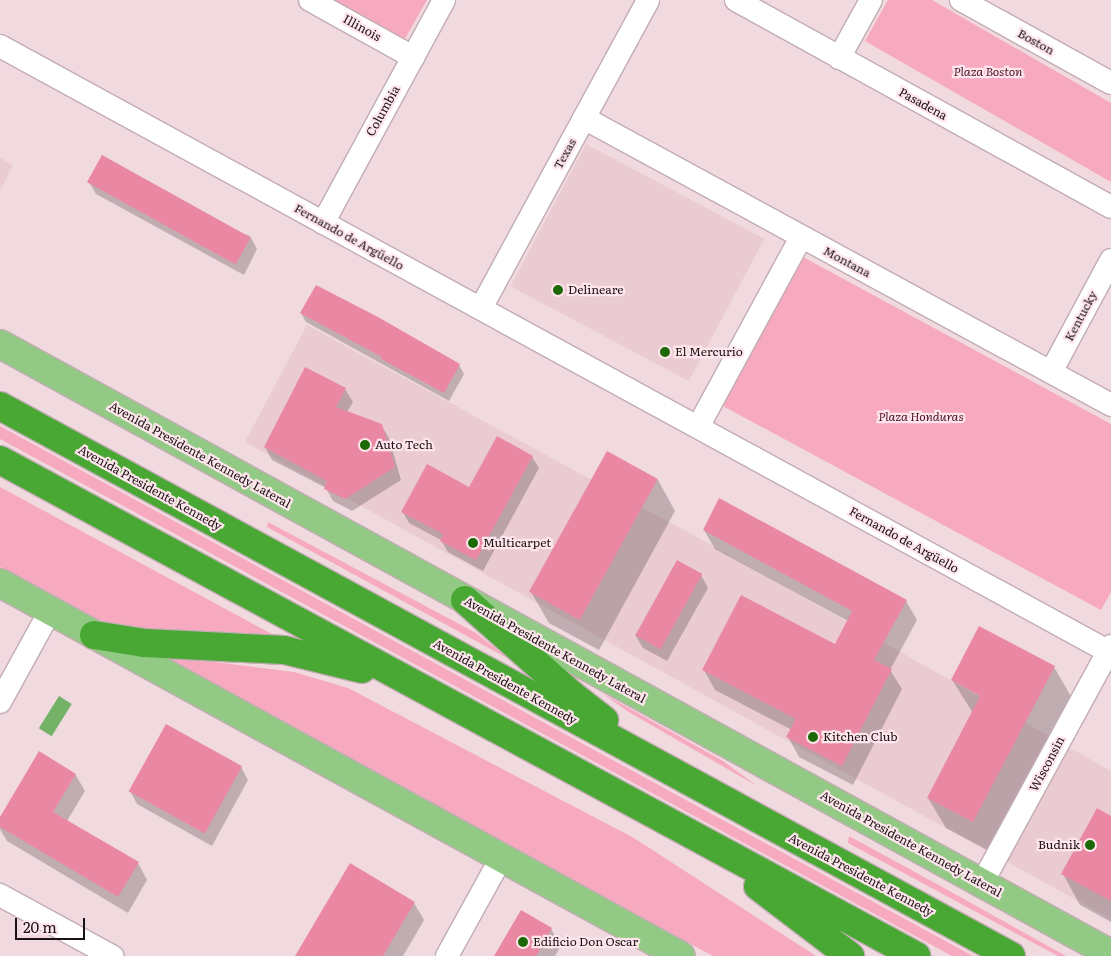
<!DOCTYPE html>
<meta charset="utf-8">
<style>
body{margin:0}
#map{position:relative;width:1111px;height:956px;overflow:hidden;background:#f0d9df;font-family:Literata,serif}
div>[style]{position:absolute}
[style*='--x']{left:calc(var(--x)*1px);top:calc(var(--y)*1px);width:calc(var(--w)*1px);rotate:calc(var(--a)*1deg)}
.built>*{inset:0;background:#eacbd2;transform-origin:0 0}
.green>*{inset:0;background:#f7aabf}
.water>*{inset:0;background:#73b267;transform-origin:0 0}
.shadow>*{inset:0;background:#0003}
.building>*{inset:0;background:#ea88a4;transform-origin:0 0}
.roads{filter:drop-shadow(1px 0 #c2acb2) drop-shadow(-1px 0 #c2acb2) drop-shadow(0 1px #c2acb2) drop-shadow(0 -1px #c2acb2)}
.minor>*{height:22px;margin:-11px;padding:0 11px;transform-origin:11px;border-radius:11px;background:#fff}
.major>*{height:28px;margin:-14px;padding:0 14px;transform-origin:14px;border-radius:14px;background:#92ca85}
.highway>*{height:28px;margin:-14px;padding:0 14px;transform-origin:14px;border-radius:14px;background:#49a734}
.dots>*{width:14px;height:14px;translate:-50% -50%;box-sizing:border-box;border:2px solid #fee6ec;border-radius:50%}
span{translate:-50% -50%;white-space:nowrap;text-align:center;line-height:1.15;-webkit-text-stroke:4.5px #fee6ec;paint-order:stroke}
.street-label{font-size:12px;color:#191113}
.park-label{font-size:12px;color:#4f1229;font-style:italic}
.poi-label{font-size:12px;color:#191113}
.left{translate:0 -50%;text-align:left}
.right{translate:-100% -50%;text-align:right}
.scale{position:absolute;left:15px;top:918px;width:70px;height:22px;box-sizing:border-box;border:2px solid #191113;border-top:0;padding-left:6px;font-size:15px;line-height:18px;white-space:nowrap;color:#191113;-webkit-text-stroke:4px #fee6ec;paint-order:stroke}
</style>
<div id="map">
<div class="built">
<i style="left:586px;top:144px;width:202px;height:161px;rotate:28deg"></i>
<i style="clip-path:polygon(0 158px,13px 165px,0 191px)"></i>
<i style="clip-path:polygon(307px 325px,695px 536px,1111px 771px,1111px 919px,245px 442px)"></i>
</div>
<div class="green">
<i style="clip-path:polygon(322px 0,427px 0,402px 44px)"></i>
<i style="clip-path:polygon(888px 0,932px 0,1111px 103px,1111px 182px,865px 41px)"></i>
<i style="clip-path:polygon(801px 256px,1111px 424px,1111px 592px,1101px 610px,721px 405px)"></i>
<i style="clip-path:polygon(0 426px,675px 794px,973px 956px,952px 956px,0 439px)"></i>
<i style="clip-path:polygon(0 487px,281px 639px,147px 631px,93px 619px,0 567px)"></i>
<i style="clip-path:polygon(268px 522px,476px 633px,509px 659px,267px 527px)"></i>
<i style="clip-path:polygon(152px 654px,294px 672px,348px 688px,634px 838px,816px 956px,713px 956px)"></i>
<i style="clip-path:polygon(602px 693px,723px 761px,757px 786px,627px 711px)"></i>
<i style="clip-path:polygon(849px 836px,935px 883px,1066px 956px,1058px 956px,848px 843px)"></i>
</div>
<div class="water">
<i style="left:59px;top:696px;width:15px;height:38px;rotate:32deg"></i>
</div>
<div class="shadow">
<i style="clip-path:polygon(89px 182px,250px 236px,257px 249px,244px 275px,96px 194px)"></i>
<i style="clip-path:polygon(301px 313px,377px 318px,459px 365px,464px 374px,449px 401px,306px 322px)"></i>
<i style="clip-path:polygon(345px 389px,353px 402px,347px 412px,381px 425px,389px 438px,401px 480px,352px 511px,333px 501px,326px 488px,272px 460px,265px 447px)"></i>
<i style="clip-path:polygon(607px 452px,658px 480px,675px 511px,599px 650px,549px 623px,531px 592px)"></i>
<i style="clip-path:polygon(532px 457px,539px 468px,483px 571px,448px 552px,441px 540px,409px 523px,403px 512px,469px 489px)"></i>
<i style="clip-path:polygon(704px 530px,906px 601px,917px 620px,890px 670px,902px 689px,853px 785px,799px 757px,788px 737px,792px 730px,715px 690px,704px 670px,835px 646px,848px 621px,715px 549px)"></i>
<i style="clip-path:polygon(701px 575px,708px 588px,667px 661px,643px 648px,635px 635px)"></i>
<i style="clip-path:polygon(1054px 667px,1072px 698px,991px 852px,946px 828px,928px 798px,973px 713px,952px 680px)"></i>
<i style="clip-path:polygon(241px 767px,248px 780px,212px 846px,137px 804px,130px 791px)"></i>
<i style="clip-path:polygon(75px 774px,85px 791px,67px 821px,138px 863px,147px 880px,128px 913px,7px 841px,0 829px,0 819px)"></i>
<i style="clip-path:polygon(1111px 817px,1111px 922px,1080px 905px,1063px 874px)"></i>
<i style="clip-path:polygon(414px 903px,424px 920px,403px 956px,296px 956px)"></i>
<i style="clip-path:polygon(551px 929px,561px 946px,555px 956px,495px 956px)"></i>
</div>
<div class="building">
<i style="left:102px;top:155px;width:170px;height:31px;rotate:29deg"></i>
<i style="clip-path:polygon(316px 285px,378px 317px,460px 364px,444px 393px,381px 359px,382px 357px,300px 313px)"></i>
<i style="clip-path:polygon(305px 367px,346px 388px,336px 407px,382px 424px,395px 467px,345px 499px,324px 489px,327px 481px,264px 447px)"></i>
<i style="clip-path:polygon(497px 436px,533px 456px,476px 560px,440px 541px,443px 534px,401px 512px,427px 464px,469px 487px)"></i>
<i style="left:607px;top:451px;width:58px;height:161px;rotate:29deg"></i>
<i style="clip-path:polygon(719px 498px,907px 600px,874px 660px,892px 669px,842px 766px,786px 737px,796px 719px,702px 670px,741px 595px,835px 644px,852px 611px,703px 530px)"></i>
<i style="left:677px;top:560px;width:29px;height:86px;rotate:29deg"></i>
<i style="clip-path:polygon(979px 626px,1055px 666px,973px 822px,927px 798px,980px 696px,951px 680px)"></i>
<i style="left:166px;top:724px;width:87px;height:77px;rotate:29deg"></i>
<i style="clip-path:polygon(39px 751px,76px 774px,53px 812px,139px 862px,118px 897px,0 827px,0 817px)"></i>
<i style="clip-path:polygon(1097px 808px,1111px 816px,1111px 901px,1061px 874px)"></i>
<i style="clip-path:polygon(350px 863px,415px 902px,383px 956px,295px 956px)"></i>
<i style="clip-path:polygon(521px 910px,552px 928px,536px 956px,494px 956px)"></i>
</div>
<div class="roads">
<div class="minor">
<i style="--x:310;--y:0;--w:118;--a:29"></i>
<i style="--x:736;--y:0;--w:428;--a:28.9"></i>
<i style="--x:961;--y:0;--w:171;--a:29"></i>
<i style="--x:0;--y:46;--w:1266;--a:28.65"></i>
<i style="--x:839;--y:58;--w:66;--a:-61.1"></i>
<i style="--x:584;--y:118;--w:600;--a:28.57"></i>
<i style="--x:323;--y:223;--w:254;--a:-61.5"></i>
<i style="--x:481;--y:308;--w:350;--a:-61.5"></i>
<i style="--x:1051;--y:372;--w:127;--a:-61.8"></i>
<i style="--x:698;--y:427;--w:216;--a:-61.5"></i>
<i style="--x:0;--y:702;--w:104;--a:-61.2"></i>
<i style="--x:982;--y:883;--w:270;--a:-61.4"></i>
<i style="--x:0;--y:895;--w:128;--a:28.6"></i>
<i style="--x:447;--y:956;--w:112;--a:-61.1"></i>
</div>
<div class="major">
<i style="--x:0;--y:344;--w:1267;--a:28.77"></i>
<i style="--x:0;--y:583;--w:776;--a:28.71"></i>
</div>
<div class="highway">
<i style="--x:0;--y:406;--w:1151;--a:28.55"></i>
<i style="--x:0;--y:460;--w:1042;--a:28.43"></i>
<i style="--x:465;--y:600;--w:143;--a:41.6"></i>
<i style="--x:572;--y:695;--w:41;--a:38"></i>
<i style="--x:94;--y:635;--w:52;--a:8.9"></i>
<i style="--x:145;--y:643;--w:139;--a:2.9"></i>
<i style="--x:284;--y:650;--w:80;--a:13.7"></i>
<i style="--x:758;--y:886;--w:116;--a:37.3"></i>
</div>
</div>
<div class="dots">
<i style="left:558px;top:290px;background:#1c6805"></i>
<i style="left:665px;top:352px;background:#1c6805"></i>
<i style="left:365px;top:445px;background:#1c6805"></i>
<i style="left:473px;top:543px;background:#1c6805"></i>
<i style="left:813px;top:737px;background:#1c6805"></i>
<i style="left:1090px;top:845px;background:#1c6805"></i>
<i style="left:523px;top:942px;background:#1c6805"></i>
</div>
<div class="street-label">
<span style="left:362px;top:28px;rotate:29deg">Illinois</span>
<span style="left:1036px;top:42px;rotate:29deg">Boston</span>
<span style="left:923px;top:104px;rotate:29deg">Pasadena</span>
<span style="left:383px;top:111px;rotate:-61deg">Columbia</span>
<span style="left:565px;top:154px;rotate:-61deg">Texas</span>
<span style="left:349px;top:237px;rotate:29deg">Fernando de Argüello</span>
<span style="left:847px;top:262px;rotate:28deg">Montana</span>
<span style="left:1081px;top:316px;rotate:-62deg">Kentucky</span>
<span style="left:200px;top:455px;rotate:29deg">Avenida Presidente Kennedy Lateral</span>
<span style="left:150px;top:488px;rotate:29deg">Avenida Presidente Kennedy</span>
<span style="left:904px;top:540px;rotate:29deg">Fernando de Argüello</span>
<span style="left:555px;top:650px;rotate:29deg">Avenida Presidente Kennedy Lateral</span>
<span style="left:505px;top:682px;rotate:29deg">Avenida Presidente Kennedy</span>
<span style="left:1047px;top:764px;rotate:-62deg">Wisconsin</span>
<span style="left:911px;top:844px;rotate:29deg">Avenida Presidente Kennedy Lateral</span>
<span style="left:861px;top:875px;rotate:28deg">Avenida Presidente Kennedy</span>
</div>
<div class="park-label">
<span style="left:988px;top:72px">Plaza Boston</span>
<span style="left:921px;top:417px">Plaza Honduras</span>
</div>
<div class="poi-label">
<span class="left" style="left:568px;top:290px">Delineare</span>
<span class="left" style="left:675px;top:352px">El Mercurio</span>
<span class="left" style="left:375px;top:445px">Auto Tech</span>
<span class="left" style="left:483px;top:543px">Multicarpet</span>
<span class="left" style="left:823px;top:737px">Kitchen Club</span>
<span class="right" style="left:1080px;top:845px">Budnik</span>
<span class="left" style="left:533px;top:942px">Edificio Don Oscar</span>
</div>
<div class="scale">20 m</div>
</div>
